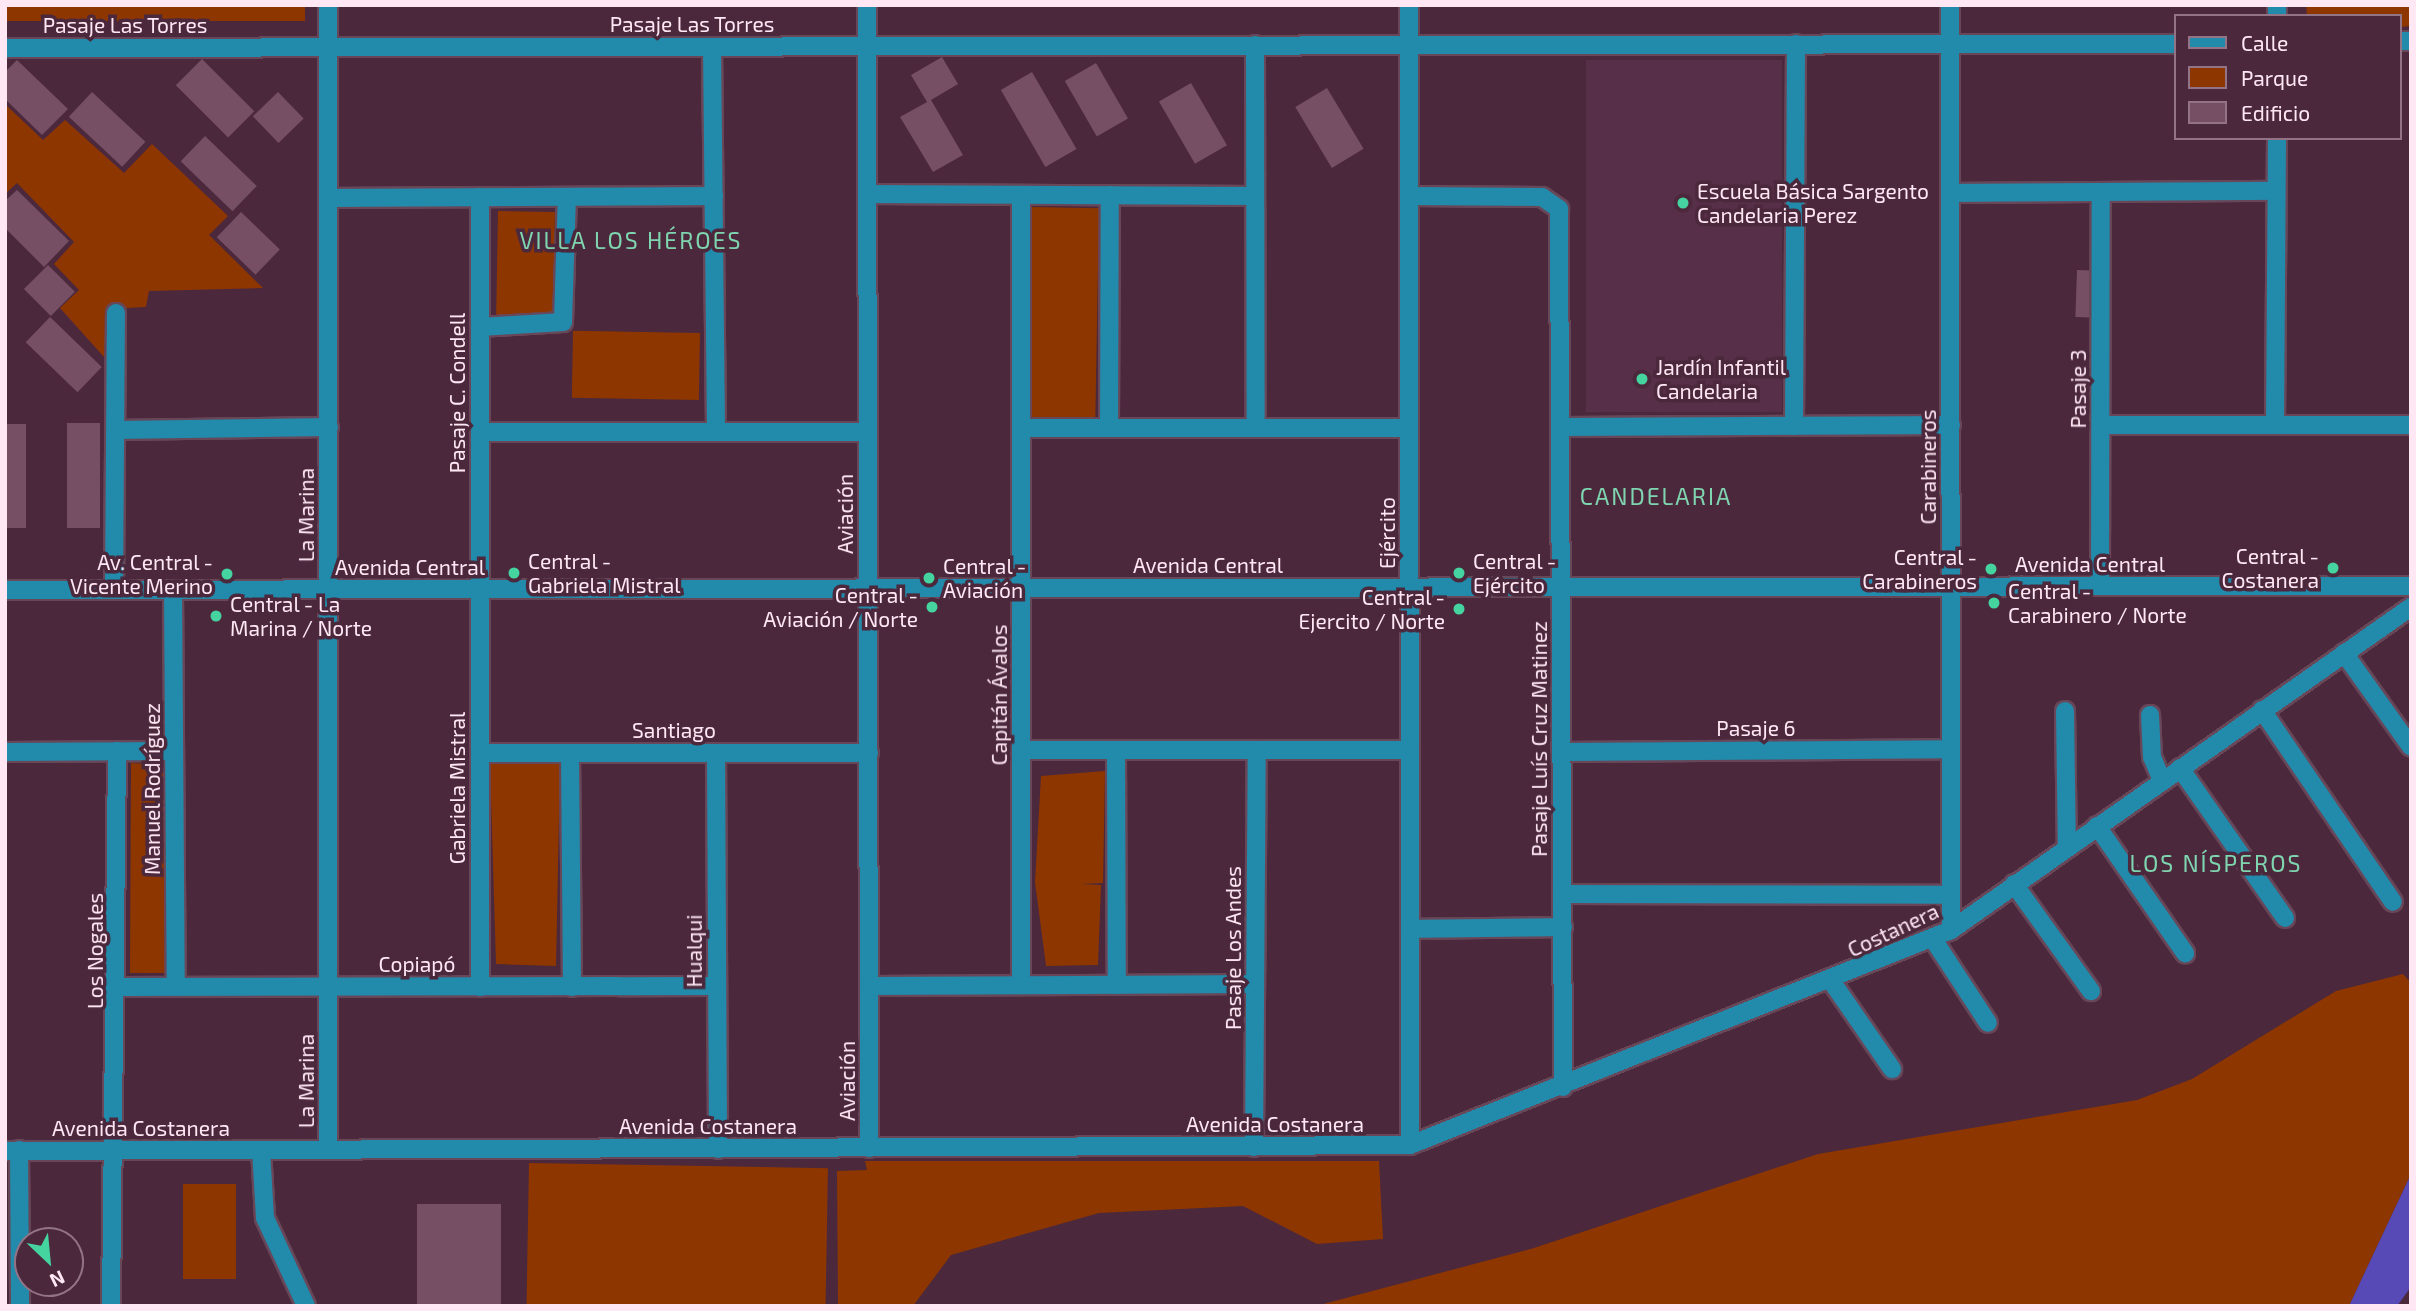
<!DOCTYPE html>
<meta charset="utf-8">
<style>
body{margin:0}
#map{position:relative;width:2416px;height:1311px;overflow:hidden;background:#4b283c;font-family:"Exo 2",sans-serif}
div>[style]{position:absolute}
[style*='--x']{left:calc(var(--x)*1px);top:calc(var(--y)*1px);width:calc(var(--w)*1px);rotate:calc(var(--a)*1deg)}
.built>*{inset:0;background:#582f48;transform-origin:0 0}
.green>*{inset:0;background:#8e3600;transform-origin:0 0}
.water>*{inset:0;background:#5749b6}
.building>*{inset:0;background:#764f65;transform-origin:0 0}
.roads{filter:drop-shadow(2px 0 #684759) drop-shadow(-2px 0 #684759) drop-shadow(0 2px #684759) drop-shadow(0 -2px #684759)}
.minor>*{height:18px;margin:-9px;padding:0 9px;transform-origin:9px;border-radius:9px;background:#228aaa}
.dots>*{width:19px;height:19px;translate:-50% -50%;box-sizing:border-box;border:4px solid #4b283c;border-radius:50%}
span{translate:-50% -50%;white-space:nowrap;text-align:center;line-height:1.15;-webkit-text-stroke:7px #4b283c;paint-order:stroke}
.street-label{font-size:21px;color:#ffe7f4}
.poi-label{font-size:21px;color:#ffe7f4}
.left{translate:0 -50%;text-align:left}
.right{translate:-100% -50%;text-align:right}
.neighbourhood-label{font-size:23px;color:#7fd5b0;letter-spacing:2px}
.frame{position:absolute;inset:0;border:7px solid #ffe7f4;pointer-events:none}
.legend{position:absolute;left:2174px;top:14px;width:228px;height:126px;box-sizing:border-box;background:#4b283c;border:2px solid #937486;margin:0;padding:9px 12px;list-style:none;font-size:21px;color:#ffe7f4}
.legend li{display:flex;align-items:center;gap:14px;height:35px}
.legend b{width:35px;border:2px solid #937486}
.north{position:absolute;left:14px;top:1227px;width:70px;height:70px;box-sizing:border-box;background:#4b283c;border:2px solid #937486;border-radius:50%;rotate:154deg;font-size:19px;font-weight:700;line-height:28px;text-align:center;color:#ffe7f4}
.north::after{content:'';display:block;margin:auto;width:24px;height:32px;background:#45d49f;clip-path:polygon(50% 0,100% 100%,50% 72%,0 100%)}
</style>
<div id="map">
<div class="built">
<i style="left:1586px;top:60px;width:196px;height:352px"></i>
</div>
<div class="green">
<i style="left:5px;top:5px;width:300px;height:16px"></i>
<i style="clip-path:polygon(2306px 5px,2410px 5px,2411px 26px,2400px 27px,2400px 16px,2307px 16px)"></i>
<i style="clip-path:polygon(5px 104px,43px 140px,65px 120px,124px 173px,152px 144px,228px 216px,209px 235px,263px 288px,149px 291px,146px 307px,107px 309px,104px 357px,60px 308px,79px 290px,54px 264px,74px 242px,17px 183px,5px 194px)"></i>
<i style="left:1032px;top:207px;width:67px;height:211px;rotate:1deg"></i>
<i style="left:498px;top:211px;width:57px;height:105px;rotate:1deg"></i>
<i style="left:700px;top:333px;width:67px;height:127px;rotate:91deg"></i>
<i style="clip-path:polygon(131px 763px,165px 765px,170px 973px,130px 973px)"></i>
<i style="clip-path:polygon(490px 764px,560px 764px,556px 966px,496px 964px)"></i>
<i style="clip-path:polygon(1105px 771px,1103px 883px,1080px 884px,1101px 885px,1098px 965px,1046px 966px,1035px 882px,1041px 776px)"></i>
<i style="clip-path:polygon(2403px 974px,2411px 983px,2411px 1174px,2349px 1306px,1316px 1306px,1534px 1248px,1818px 1154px,2137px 1100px,2192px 1079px,2336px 991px)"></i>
<i style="clip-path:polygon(865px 1161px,1379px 1161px,1383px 1239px,1317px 1244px,1243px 1206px,1099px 1213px,951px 1255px,913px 1306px,838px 1306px,837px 1171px,867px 1170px)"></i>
<i style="left:529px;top:1163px;width:299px;height:143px;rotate:1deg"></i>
<i style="left:183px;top:1184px;width:53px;height:95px"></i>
</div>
<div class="water">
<i style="clip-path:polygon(2411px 1174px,2411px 1287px,2397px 1306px,2349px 1306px)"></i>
</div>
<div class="building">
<i style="clip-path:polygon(942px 57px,958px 84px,931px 100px,963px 155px,933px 172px,900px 117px,927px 102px,911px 75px)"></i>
<i style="left:202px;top:59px;width:74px;height:37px;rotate:45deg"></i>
<i style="clip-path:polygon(17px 60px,68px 109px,42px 135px,5px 99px,5px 72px)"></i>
<i style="left:1096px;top:63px;width:64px;height:36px;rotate:60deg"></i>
<i style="left:1032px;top:72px;width:89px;height:36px;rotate:60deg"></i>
<i style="left:1191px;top:83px;width:72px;height:37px;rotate:60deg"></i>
<i style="left:1327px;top:88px;width:71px;height:37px;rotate:59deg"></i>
<i style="left:92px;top:92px;width:73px;height:34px;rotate:43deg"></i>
<i style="left:278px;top:92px;width:37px;height:35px;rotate:46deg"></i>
<i style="left:205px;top:136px;width:72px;height:35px;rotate:44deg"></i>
<i style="clip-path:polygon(17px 190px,69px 241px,44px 267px,5px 228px,5px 201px)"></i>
<i style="left:241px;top:212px;width:54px;height:35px;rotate:44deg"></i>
<i style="left:48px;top:265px;width:38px;height:34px;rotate:45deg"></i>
<i style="left:2077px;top:270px;width:23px;height:47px;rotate:2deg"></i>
<i style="left:50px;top:317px;width:72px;height:35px;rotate:44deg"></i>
<i style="left:67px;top:423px;width:33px;height:105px"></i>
<i style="left:5px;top:424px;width:21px;height:104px"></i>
<i style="left:417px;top:1204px;width:84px;height:102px"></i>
</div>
<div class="roads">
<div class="minor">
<i style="--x:328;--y:5;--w:1145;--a:90"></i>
<i style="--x:867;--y:5;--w:1143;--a:89.9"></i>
<i style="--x:1409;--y:5;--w:1140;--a:89.95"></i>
<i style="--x:1950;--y:5;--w:925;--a:89.94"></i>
<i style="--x:2277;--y:5;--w:11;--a:90"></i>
<i style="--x:2400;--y:41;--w:11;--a:0"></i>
<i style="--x:1255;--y:45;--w:383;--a:89.9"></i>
<i style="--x:712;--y:47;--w:385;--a:89.4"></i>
<i style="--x:5;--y:48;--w:2171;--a:-0.11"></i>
<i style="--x:1950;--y:193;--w:326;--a:-0.4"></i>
<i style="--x:867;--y:194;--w:388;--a:0.3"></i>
<i style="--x:1409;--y:196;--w:133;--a:0.4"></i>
<i style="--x:1542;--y:197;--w:21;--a:35"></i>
<i style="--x:1559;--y:209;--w:878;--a:89.74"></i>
<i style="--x:480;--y:197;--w:790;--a:90"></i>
<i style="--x:328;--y:198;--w:386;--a:-0.3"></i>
<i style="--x:480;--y:327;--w:83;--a:-3.4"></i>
<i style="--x:563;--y:322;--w:125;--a:-88.2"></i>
<i style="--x:2101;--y:425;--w:310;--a:0"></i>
<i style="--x:2275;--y:425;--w:287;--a:-89.6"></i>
<i style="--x:1794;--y:426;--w:382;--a:-89.7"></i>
<i style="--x:1561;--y:427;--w:390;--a:-0.3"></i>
<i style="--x:1022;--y:428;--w:387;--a:0"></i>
<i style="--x:1109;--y:428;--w:233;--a:-89.8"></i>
<i style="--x:116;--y:430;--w:213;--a:-0.8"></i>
<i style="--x:480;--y:432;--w:388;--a:0"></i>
<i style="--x:2100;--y:586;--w:394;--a:-89.9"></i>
<i style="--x:5;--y:590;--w:2406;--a:-0.1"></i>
<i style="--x:114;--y:590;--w:277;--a:-89.6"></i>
<i style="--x:173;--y:590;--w:397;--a:89.6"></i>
<i style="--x:2344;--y:653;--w:115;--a:54.5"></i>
<i style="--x:2262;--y:710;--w:232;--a:55.7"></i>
<i style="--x:2065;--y:711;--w:136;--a:89.2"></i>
<i style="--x:2150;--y:715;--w:42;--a:87.3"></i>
<i style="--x:2152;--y:757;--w:25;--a:67"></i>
<i style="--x:1022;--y:750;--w:388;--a:0"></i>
<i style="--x:1116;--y:750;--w:235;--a:89.8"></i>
<i style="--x:5;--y:752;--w:169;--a:-0.3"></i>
<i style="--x:1562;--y:752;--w:389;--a:-0.4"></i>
<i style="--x:480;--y:753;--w:389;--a:0"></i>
<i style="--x:570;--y:753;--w:234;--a:89.5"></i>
<i style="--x:716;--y:753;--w:396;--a:89.7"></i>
<i style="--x:2180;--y:768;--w:183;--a:55"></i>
<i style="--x:2097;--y:826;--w:155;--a:55.3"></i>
<i style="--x:2014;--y:884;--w:132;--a:54.3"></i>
<i style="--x:1563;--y:894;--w:388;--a:0.1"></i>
<i style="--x:1410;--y:929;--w:153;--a:-0.7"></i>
<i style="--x:1933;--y:939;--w:100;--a:56.8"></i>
<i style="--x:1832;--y:982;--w:106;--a:55.4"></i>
<i style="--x:1021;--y:985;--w:790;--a:-90"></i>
<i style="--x:869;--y:986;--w:386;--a:-0.3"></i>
<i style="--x:117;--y:987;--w:600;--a:-0.1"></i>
<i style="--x:1254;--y:1147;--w:397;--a:-89.6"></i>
<i style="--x:19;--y:1150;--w:156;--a:89.6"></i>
<i style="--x:261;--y:1150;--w:68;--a:86.6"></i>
<i style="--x:265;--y:1218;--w:97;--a:65"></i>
<i style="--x:5;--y:1151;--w:1405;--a:-0.24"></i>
<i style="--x:1410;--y:1145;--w:582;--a:-21.67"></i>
<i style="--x:1951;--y:930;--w:562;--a:-35.08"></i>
<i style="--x:111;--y:1306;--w:555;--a:-89.38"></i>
</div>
</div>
<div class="dots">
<i style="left:1683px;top:203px;background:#45d49f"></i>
<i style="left:1642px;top:379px;background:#45d49f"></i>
<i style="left:2333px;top:568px;background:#45d49f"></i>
<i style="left:1991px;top:569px;background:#45d49f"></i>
<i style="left:514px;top:573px;background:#45d49f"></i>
<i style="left:1459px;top:573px;background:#45d49f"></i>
<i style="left:227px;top:574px;background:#45d49f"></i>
<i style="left:929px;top:578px;background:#45d49f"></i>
<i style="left:1994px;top:603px;background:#45d49f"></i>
<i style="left:932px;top:607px;background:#45d49f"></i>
<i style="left:1459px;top:609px;background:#45d49f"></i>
<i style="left:216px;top:616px;background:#45d49f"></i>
</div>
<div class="street-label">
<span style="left:692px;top:24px">Pasaje Las Torres</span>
<span style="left:125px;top:25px">Pasaje Las Torres</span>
<span style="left:2078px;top:389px;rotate:-90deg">Pasaje 3</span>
<span style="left:457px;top:393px;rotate:-90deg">Pasaje C. Condell</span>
<span style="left:1928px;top:467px;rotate:-90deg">Carabineros</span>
<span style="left:845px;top:514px;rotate:-90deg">Aviación</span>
<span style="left:306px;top:515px;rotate:-90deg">La Marina</span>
<span style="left:1387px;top:533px;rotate:-90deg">Ejército</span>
<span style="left:2090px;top:564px">Avenida Central</span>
<span style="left:1208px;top:565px">Avenida Central</span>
<span style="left:410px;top:567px">Avenida Central</span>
<span style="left:999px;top:695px;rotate:-90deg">Capitán Ávalos</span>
<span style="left:1756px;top:728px">Pasaje 6</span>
<span style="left:674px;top:730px">Santiago</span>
<span style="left:1539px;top:739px;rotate:-90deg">Pasaje Luís Cruz Matinez</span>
<span style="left:457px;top:788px;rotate:-90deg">Gabriela Mistral</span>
<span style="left:152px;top:789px;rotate:-90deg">Manuel Rodríguez</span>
<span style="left:1893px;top:930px;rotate:-25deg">Costanera</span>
<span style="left:1233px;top:948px;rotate:-90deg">Pasaje Los Andes</span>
<span style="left:95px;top:951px;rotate:-90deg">Los Nogales</span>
<span style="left:694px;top:951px;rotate:-90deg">Hualqui</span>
<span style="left:417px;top:964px">Copiapó</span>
<span style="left:306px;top:1081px;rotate:-90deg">La Marina</span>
<span style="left:847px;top:1081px;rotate:-90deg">Aviación</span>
<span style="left:1275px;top:1124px">Avenida Costanera</span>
<span style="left:708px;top:1126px">Avenida Costanera</span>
<span style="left:141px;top:1128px">Avenida Costanera</span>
</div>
<div class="poi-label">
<span class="left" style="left:1697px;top:203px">Escuela Básica Sargento<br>Candelaria Perez</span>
<span class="left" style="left:1656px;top:379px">Jardín Infantil<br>Candelaria</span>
<span class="right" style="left:2319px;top:568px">Central -<br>Costanera</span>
<span class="right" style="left:1977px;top:569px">Central -<br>Carabineros</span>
<span class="left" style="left:528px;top:573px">Central -<br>Gabriela Mistral</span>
<span class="left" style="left:1473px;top:573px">Central -<br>Ejército</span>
<span class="right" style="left:213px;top:574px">Av. Central -<br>Vicente Merino</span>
<span class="left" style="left:943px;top:578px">Central -<br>Aviación</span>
<span class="left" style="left:2008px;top:603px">Central -<br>Carabinero / Norte</span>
<span class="right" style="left:918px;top:607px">Central -<br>Aviación / Norte</span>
<span class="right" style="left:1445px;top:609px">Central -<br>Ejercito / Norte</span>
<span class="left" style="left:230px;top:616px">Central - La<br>Marina / Norte</span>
</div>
<div class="neighbourhood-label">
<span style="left:631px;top:240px">VILLA LOS HÉROES</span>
<span style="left:1656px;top:496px">CANDELARIA</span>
<span style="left:2216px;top:863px">LOS NÍSPEROS</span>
</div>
<div class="frame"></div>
<ul class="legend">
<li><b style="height:9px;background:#228aaa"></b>Calle</li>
<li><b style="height:19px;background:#8e3600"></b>Parque</li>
<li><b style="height:19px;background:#764f65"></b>Edificio</li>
</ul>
<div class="north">N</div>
</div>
